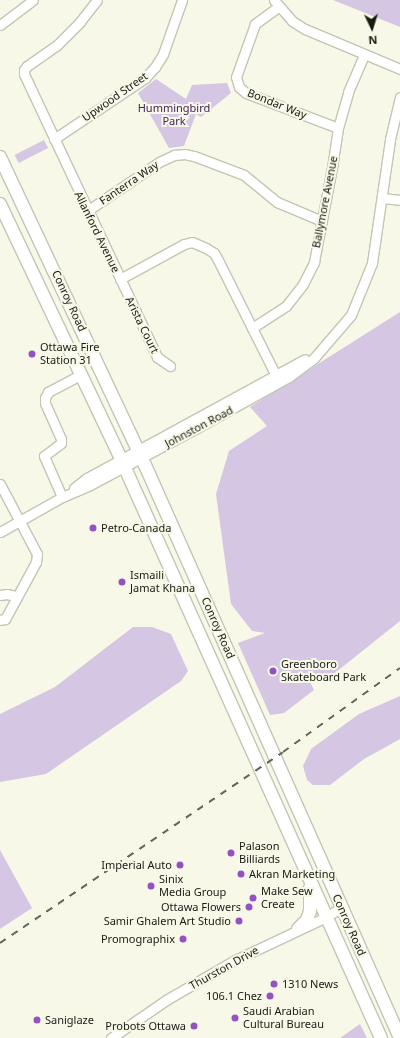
<!DOCTYPE html>
<style>
body{margin:0}
#map{position:relative;width:400px;height:1038px;overflow:hidden;background:#f7f8e7;font-family:"Noto Sans",sans-serif}
div>[style]{position:absolute}
[style*='--x']{left:calc(var(--x)*1px);top:calc(var(--y)*1px);width:calc(var(--w)*1px);rotate:calc(var(--a)*1deg)}
.green>*{inset:0;background:#d5c6e3;transform-origin:0 0}
.roads{filter:drop-shadow(1px 0 #c3c5b4) drop-shadow(-1px 0 #c3c5b4) drop-shadow(0 1px #c3c5b4) drop-shadow(0 -1px #c3c5b4)}
.minor>*{height:9px;margin:-4.5px;padding:0 4.5px;transform-origin:4.5px;border-radius:4.5px;background:#fff}
.major>*{height:12px;margin:-6px;padding:0 6px;transform-origin:6px;border-radius:6px;background:#fff}
.rail>*{height:2px;margin-top:-1px;transform-origin:0;background:repeating-linear-gradient(90deg,#626359 0 7px,transparent 0 14px)}
.dots>*{width:11px;height:11px;translate:-50% -50%;box-sizing:border-box;border:2px solid #f7f8e7;border-radius:50%}
span{translate:-50% -50%;white-space:nowrap;text-align:center;line-height:1.15;-webkit-text-stroke:4px #f7f8e7;paint-order:stroke}
.street-label{font-size:11px;color:#191a14}
.park-label{font-size:11px;color:#422158}
.poi-label{font-size:11px;color:#191a14}
.left{translate:0 -50%;text-align:left}
.right{translate:-100% -50%;text-align:right}
.north{position:absolute;left:352px;top:8px;width:40px;height:40px;-webkit-text-stroke:3px #f7f8e7;paint-order:stroke;rotate:176deg;font-size:11px;font-weight:700;line-height:16px;text-align:center;color:#191a14}
.north::after{content:'';display:block;margin:auto;width:14px;height:18px;background:#191a14;clip-path:polygon(50% 0,100% 100%,50% 72%,0 100%)}
</style>
<div id="map">
<div class="green">
<i style="clip-path:polygon(333px 0,400px 0,400px 27px)"></i>
<i style="clip-path:polygon(156px 79px,186px 99px,192px 85px,227px 83px,231px 93px,201px 117px,196px 114px,184px 146px,169px 148px,138px 93px)"></i>
<i style="left:44px;top:140px;width:9px;height:33px;rotate:63deg"></i>
<i style="clip-path:polygon(400px 312px,400px 621px,331px 676px,310px 682px,314px 690px,284px 713px,270px 715px,238px 643px,265px 633px,252px 631px,231px 604px,216px 494px,229px 451px,267px 426px,250px 407px)"></i>
<i style="clip-path:polygon(133px 627px,152px 627px,171px 634px,188px 671px,181px 681px,46px 774px,0 782px,0 714px,55px 687px)"></i>
<i style="clip-path:polygon(400px 696px,400px 739px,364px 759px,330px 785px,313px 785px,307px 780px,303px 766px,311px 749px,359px 714px)"></i>
<i style="clip-path:polygon(0 850px,32px 908px,0 929px)"></i>
<i style="clip-path:polygon(360px 1024px,367px 1038px,340px 1038px)"></i>
</div>
<div class="roads">
<div class="minor">
<i style="--x:97;--y:0;--w:28;--a:128"></i>
<i style="--x:80;--y:22;--w:33;--a:135"></i>
<i style="--x:57;--y:45;--w:37;--a:145"></i>
<i style="--x:27;--y:66;--w:5;--a:127"></i>
<i style="--x:24;--y:70;--w:4;--a:90"></i>
<i style="--x:24;--y:74;--w:313;--a:64.8"></i>
<i style="--x:157;--y:357;--w:16;--a:35"></i>
<i style="--x:274;--y:0;--w:28;--a:49"></i>
<i style="--x:292;--y:21;--w:15;--a:32"></i>
<i style="--x:305;--y:29;--w:103;--a:22.8"></i>
<i style="--x:278;--y:7;--w:29;--a:144"></i>
<i style="--x:255;--y:24;--w:56;--a:109.7"></i>
<i style="--x:236;--y:77;--w:10;--a:73"></i>
<i style="--x:239;--y:87;--w:9;--a:41"></i>
<i style="--x:246;--y:93;--w:98;--a:20.8"></i>
<i style="--x:0;--y:25;--w:41;--a:-37.1"></i>
<i style="--x:54;--y:139;--w:110;--a:-33.8"></i>
<i style="--x:145;--y:78;--w:15;--a:-48"></i>
<i style="--x:155;--y:67;--w:15;--a:-58"></i>
<i style="--x:163;--y:54;--w:57;--a:-70.6"></i>
<i style="--x:382;--y:198;--w:18;--a:6"></i>
<i style="--x:87;--y:211;--w:87;--a:-34.2"></i>
<i style="--x:159;--y:162;--w:17;--a:-25"></i>
<i style="--x:174;--y:155;--w:11;--a:-5"></i>
<i style="--x:185;--y:154;--w:9;--a:13"></i>
<i style="--x:194;--y:156;--w:53;--a:20.8"></i>
<i style="--x:244;--y:175;--w:43;--a:39.3"></i>
<i style="--x:277;--y:202;--w:49;--a:22.9"></i>
<i style="--x:120;--y:279;--w:73;--a:-28.7"></i>
<i style="--x:184;--y:244;--w:8;--a:-14"></i>
<i style="--x:192;--y:242;--w:15;--a:23"></i>
<i style="--x:206;--y:248;--w:9;--a:32"></i>
<i style="--x:214;--y:253;--w:8;--a:60"></i>
<i style="--x:218;--y:260;--w:134;--a:63.4"></i>
<i style="--x:252;--y:328;--w:40;--a:-32.9"></i>
<i style="--x:286;--y:306;--w:28;--a:-52"></i>
<i style="--x:303;--y:284;--w:25;--a:-63"></i>
<i style="--x:314;--y:262;--w:96;--a:-79.2"></i>
<i style="--x:332;--y:168;--w:40;--a:-81.5"></i>
<i style="--x:338;--y:128;--w:37;--a:-74"></i>
<i style="--x:348;--y:92;--w:40;--a:-66.6"></i>
<i style="--x:0;--y:484;--w:79;--a:62.1"></i>
<i style="--x:37;--y:554;--w:8;--a:97"></i>
<i style="--x:36;--y:562;--w:65;--a:118.5"></i>
<i style="--x:5;--y:619;--w:5;--a:169"></i>
<i style="--x:74;--y:488;--w:16;--a:-38"></i>
<i style="--x:87;--y:478;--w:248;--a:-28.6"></i>
<i style="--x:62;--y:497;--w:45;--a:-113.7"></i>
<i style="--x:44;--y:456;--w:21;--a:-37"></i>
<i style="--x:61;--y:443;--w:4;--a:-90"></i>
<i style="--x:61;--y:439;--w:39;--a:-114"></i>
<i style="--x:45;--y:403;--w:5;--a:-90"></i>
<i style="--x:45;--y:398;--w:7;--a:-63"></i>
<i style="--x:48;--y:392;--w:38;--a:-28"></i>
<i style="--x:0;--y:532;--w:71;--a:-29.4"></i>
<i style="--x:62;--y:497;--w:30;--a:-23"></i>
<i style="--x:90;--y:485;--w:119;--a:-28.1"></i>
<i style="--x:195;--y:429;--w:107;--a:-29"></i>
<i style="--x:289;--y:377;--w:31;--a:-37"></i>
<i style="--x:314;--y:358;--w:57;--a:-49.3"></i>
<i style="--x:351;--y:315;--w:56;--a:-68"></i>
<i style="--x:372;--y:263;--w:125;--a:-81.7"></i>
<i style="--x:390;--y:139;--w:43;--a:-76.6"></i>
<i style="--x:0;--y:595;--w:7;--a:-8"></i>
<i style="--x:7;--y:594;--w:9;--a:13"></i>
<i style="--x:111;--y:1038;--w:67;--a:-34.6"></i>
<i style="--x:166;--y:1000;--w:80;--a:-30.1"></i>
<i style="--x:235;--y:960;--w:101;--a:-25.3"></i>
<i style="--x:326;--y:917;--w:19;--a:-32"></i>
</div>
<div class="major">
<i style="--x:0;--y:157;--w:340;--a:64.8"></i>
<i style="--x:145;--y:465;--w:627;--a:66.01"></i>
<i style="--x:0;--y:204;--w:282;--a:64.6"></i>
<i style="--x:121;--y:459;--w:635;--a:65.82"></i>
<i style="--x:298;--y:929;--w:13;--a:-45"></i>
<i style="--x:307;--y:920;--w:9;--a:-72"></i>
<i style="--x:310;--y:911;--w:23;--a:-90"></i>
</div>
</div>
<div class="rail">
<i style="--x:0;--y:943;--w:341;--a:-34"></i>
<i style="--x:283;--y:752;--w:144;--a:-35.7"></i>
</div>
<div class="dots">
<i style="left:32px;top:354px;background:#9550c4"></i>
<i style="left:93px;top:528px;background:#9550c4"></i>
<i style="left:122px;top:582px;background:#9550c4"></i>
<i style="left:273px;top:671px;background:#9550c4"></i>
<i style="left:231px;top:853px;background:#9550c4"></i>
<i style="left:180px;top:865px;background:#9550c4"></i>
<i style="left:241px;top:874px;background:#9550c4"></i>
<i style="left:151px;top:886px;background:#9550c4"></i>
<i style="left:253px;top:898px;background:#9550c4"></i>
<i style="left:249px;top:907px;background:#9550c4"></i>
<i style="left:239px;top:921px;background:#9550c4"></i>
<i style="left:183px;top:939px;background:#9550c4"></i>
<i style="left:274px;top:984px;background:#9550c4"></i>
<i style="left:270px;top:996px;background:#9550c4"></i>
<i style="left:235px;top:1018px;background:#9550c4"></i>
<i style="left:37px;top:1020px;background:#9550c4"></i>
<i style="left:194px;top:1026px;background:#9550c4"></i>
</div>
<div class="street-label">
<span style="left:115px;top:97px;rotate:-35deg">Upwood Street</span>
<span style="left:277px;top:104px;rotate:22deg">Bondar Way</span>
<span style="left:129px;top:183px;rotate:-34deg">Fanterra Way</span>
<span style="left:325px;top:202px;rotate:-79deg">Ballymore Avenue</span>
<span style="left:97px;top:232px;rotate:64deg">Allanford Avenue</span>
<span style="left:69px;top:301px;rotate:65deg">Conroy Road</span>
<span style="left:142px;top:325px;rotate:64deg">Arista Court</span>
<span style="left:199px;top:427px;rotate:-28deg">Johnston Road</span>
<span style="left:218px;top:628px;rotate:66deg">Conroy Road</span>
<span style="left:349px;top:925px;rotate:66deg">Conroy Road</span>
<span style="left:224px;top:968px;rotate:-29deg">Thurston Drive</span>
</div>
<div class="park-label">
<span style="left:174px;top:115px">Hummingbird<br>Park</span>
</div>
<div class="poi-label">
<span class="left" style="left:40px;top:354px">Ottawa Fire<br>Station 31</span>
<span class="left" style="left:101px;top:528px">Petro-Canada</span>
<span class="left" style="left:130px;top:582px">Ismaili<br>Jamat Khana</span>
<span class="left" style="left:281px;top:671px">Greenboro<br>Skateboard Park</span>
<span class="left" style="left:239px;top:853px">Palason<br>Billiards</span>
<span class="right" style="left:172px;top:865px">Imperial Auto</span>
<span class="left" style="left:249px;top:874px">Akran Marketing</span>
<span class="left" style="left:159px;top:886px">Sinix<br>Media Group</span>
<span class="left" style="left:261px;top:898px">Make Sew<br>Create</span>
<span class="right" style="left:241px;top:907px">Ottawa Flowers</span>
<span class="right" style="left:231px;top:921px">Samir Ghalem Art Studio</span>
<span class="right" style="left:175px;top:939px">Promographix</span>
<span class="left" style="left:282px;top:984px">1310 News</span>
<span class="right" style="left:262px;top:996px">106.1 Chez</span>
<span class="left" style="left:243px;top:1018px">Saudi Arabian<br>Cultural Bureau</span>
<span class="left" style="left:45px;top:1020px">Saniglaze</span>
<span class="right" style="left:186px;top:1026px">Probots Ottawa</span>
</div>
<div class="north">N</div>
</div>
